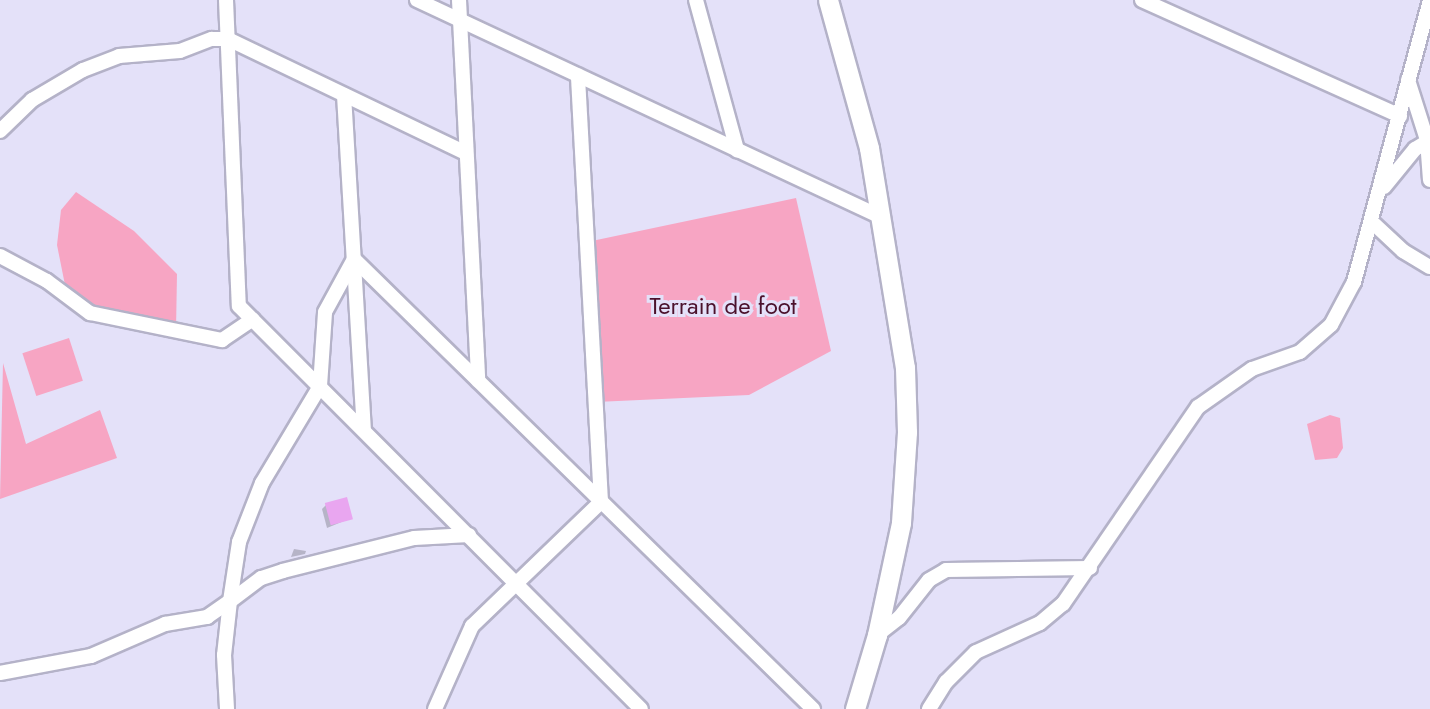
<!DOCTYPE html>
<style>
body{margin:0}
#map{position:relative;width:1430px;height:709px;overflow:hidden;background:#e4e1f9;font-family:Jost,sans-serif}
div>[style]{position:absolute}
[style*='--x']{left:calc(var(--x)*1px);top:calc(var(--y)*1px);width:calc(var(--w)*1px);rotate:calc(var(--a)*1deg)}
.green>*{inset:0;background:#f7a5c3;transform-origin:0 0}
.shadow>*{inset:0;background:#0003}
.building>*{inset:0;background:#e9a6f0;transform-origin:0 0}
.roads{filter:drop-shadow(2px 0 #b4b2c8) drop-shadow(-2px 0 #b4b2c8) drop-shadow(0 2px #b4b2c8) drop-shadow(0 -2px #b4b2c8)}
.minor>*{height:14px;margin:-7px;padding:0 7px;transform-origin:7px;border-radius:7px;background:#fff}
.secondary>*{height:19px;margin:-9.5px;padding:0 9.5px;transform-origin:9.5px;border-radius:9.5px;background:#fff}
span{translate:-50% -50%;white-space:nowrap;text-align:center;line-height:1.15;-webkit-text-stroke:6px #e4e1f9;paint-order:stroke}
.park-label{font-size:24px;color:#4b112c}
</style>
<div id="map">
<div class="green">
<i style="clip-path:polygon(76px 192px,134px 231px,177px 274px,176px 330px,90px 313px,67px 295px,57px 245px,61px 210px)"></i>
<i style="clip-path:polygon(796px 198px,831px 351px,749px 395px,596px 402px,587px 242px)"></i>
<i style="left:69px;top:338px;width:45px;height:49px;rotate:72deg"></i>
<i style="clip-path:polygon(3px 363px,26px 444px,100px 410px,117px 458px,0 499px)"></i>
<i style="clip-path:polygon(1330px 415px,1340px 418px,1343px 448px,1337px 458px,1315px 460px,1307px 424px)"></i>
</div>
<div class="shadow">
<i style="clip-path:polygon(326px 505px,351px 518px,327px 528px,322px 509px)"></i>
<i style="clip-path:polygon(294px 549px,306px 551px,305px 554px,291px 557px)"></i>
</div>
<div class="building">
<i style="left:347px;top:497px;width:23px;height:23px;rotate:75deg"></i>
</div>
<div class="roads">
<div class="minor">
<i style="--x:226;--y:0;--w:306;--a:87.6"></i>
<i style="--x:239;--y:306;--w:569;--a:45.07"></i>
<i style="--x:417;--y:0;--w:512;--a:25.06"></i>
<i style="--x:459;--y:0;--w:381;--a:87.1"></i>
<i style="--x:696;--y:0;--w:156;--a:74.7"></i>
<i style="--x:1142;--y:0;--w:283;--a:24.2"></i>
<i style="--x:1408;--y:80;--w:63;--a:72.4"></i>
<i style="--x:1427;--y:140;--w:40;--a:85.7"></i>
<i style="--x:344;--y:95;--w:336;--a:86.6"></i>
<i style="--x:0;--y:131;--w:45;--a:-44.1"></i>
<i style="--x:32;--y:100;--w:59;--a:-30.5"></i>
<i style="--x:83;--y:70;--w:39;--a:-21"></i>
<i style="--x:119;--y:56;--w:61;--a:-4.7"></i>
<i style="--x:180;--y:51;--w:34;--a:-21"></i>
<i style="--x:212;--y:39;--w:16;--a:0"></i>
<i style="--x:228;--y:39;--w:264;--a:25.6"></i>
<i style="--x:1384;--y:187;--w:49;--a:-50.8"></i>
<i style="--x:1415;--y:149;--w:17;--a:-31"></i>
<i style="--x:1372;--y:222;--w:42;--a:43.1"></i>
<i style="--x:1403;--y:251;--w:31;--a:31"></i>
<i style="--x:0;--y:256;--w:53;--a:28"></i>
<i style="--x:47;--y:281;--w:54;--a:36.7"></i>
<i style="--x:90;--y:313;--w:135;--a:11.6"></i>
<i style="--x:222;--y:340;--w:37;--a:-34"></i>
<i style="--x:469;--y:535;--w:55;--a:176.9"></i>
<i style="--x:414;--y:538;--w:135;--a:165.9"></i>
<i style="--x:283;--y:571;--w:23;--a:162"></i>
<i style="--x:261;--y:578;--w:39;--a:143"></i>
<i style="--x:230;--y:601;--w:60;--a:-81.3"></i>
<i style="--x:239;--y:542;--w:63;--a:-68.7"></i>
<i style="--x:262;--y:483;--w:113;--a:-59.1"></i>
<i style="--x:320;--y:386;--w:74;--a:-86.1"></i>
<i style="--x:325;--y:312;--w:60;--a:-61.3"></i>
<i style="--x:354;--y:259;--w:643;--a:44.43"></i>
<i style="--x:877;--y:635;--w:28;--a:-38"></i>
<i style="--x:899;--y:618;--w:48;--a:-51.7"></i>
<i style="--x:929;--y:580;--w:20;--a:-30"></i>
<i style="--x:946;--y:570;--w:144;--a:-0.8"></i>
<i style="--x:0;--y:673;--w:93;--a:-10.6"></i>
<i style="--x:91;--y:656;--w:81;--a:-23.4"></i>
<i style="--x:165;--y:624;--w:43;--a:-9.5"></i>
<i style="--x:207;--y:617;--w:28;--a:-35"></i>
<i style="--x:230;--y:601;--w:54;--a:96.3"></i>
<i style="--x:224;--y:655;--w:54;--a:86.8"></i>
<i style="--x:435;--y:709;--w:91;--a:-66"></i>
<i style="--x:472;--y:626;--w:179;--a:-43.9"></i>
<i style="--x:601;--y:502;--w:427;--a:-93.1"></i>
<i style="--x:929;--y:709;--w:32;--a:-58"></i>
<i style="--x:946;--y:682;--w:42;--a:-45"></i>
<i style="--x:976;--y:652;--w:70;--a:-24.4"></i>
<i style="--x:1040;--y:623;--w:30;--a:-40"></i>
<i style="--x:1063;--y:604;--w:239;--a:-55.6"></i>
<i style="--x:1198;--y:407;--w:66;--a:-35.1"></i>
<i style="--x:1252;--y:369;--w:51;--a:-19.5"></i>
<i style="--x:1300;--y:352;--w:41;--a:-41.1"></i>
<i style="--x:1331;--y:325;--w:49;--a:-61.9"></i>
<i style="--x:1354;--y:282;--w:291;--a:-74.9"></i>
</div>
<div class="secondary">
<i style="--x:828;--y:0;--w:154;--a:74.5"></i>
<i style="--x:869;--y:148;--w:223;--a:80.7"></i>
<i style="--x:905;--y:368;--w:64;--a:88.2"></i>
<i style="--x:907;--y:432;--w:91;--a:93.8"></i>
<i style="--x:901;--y:523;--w:115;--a:102.1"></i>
<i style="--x:877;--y:635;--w:77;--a:106.6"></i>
</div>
</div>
<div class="park-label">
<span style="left:723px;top:306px">Terrain de foot</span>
</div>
</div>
